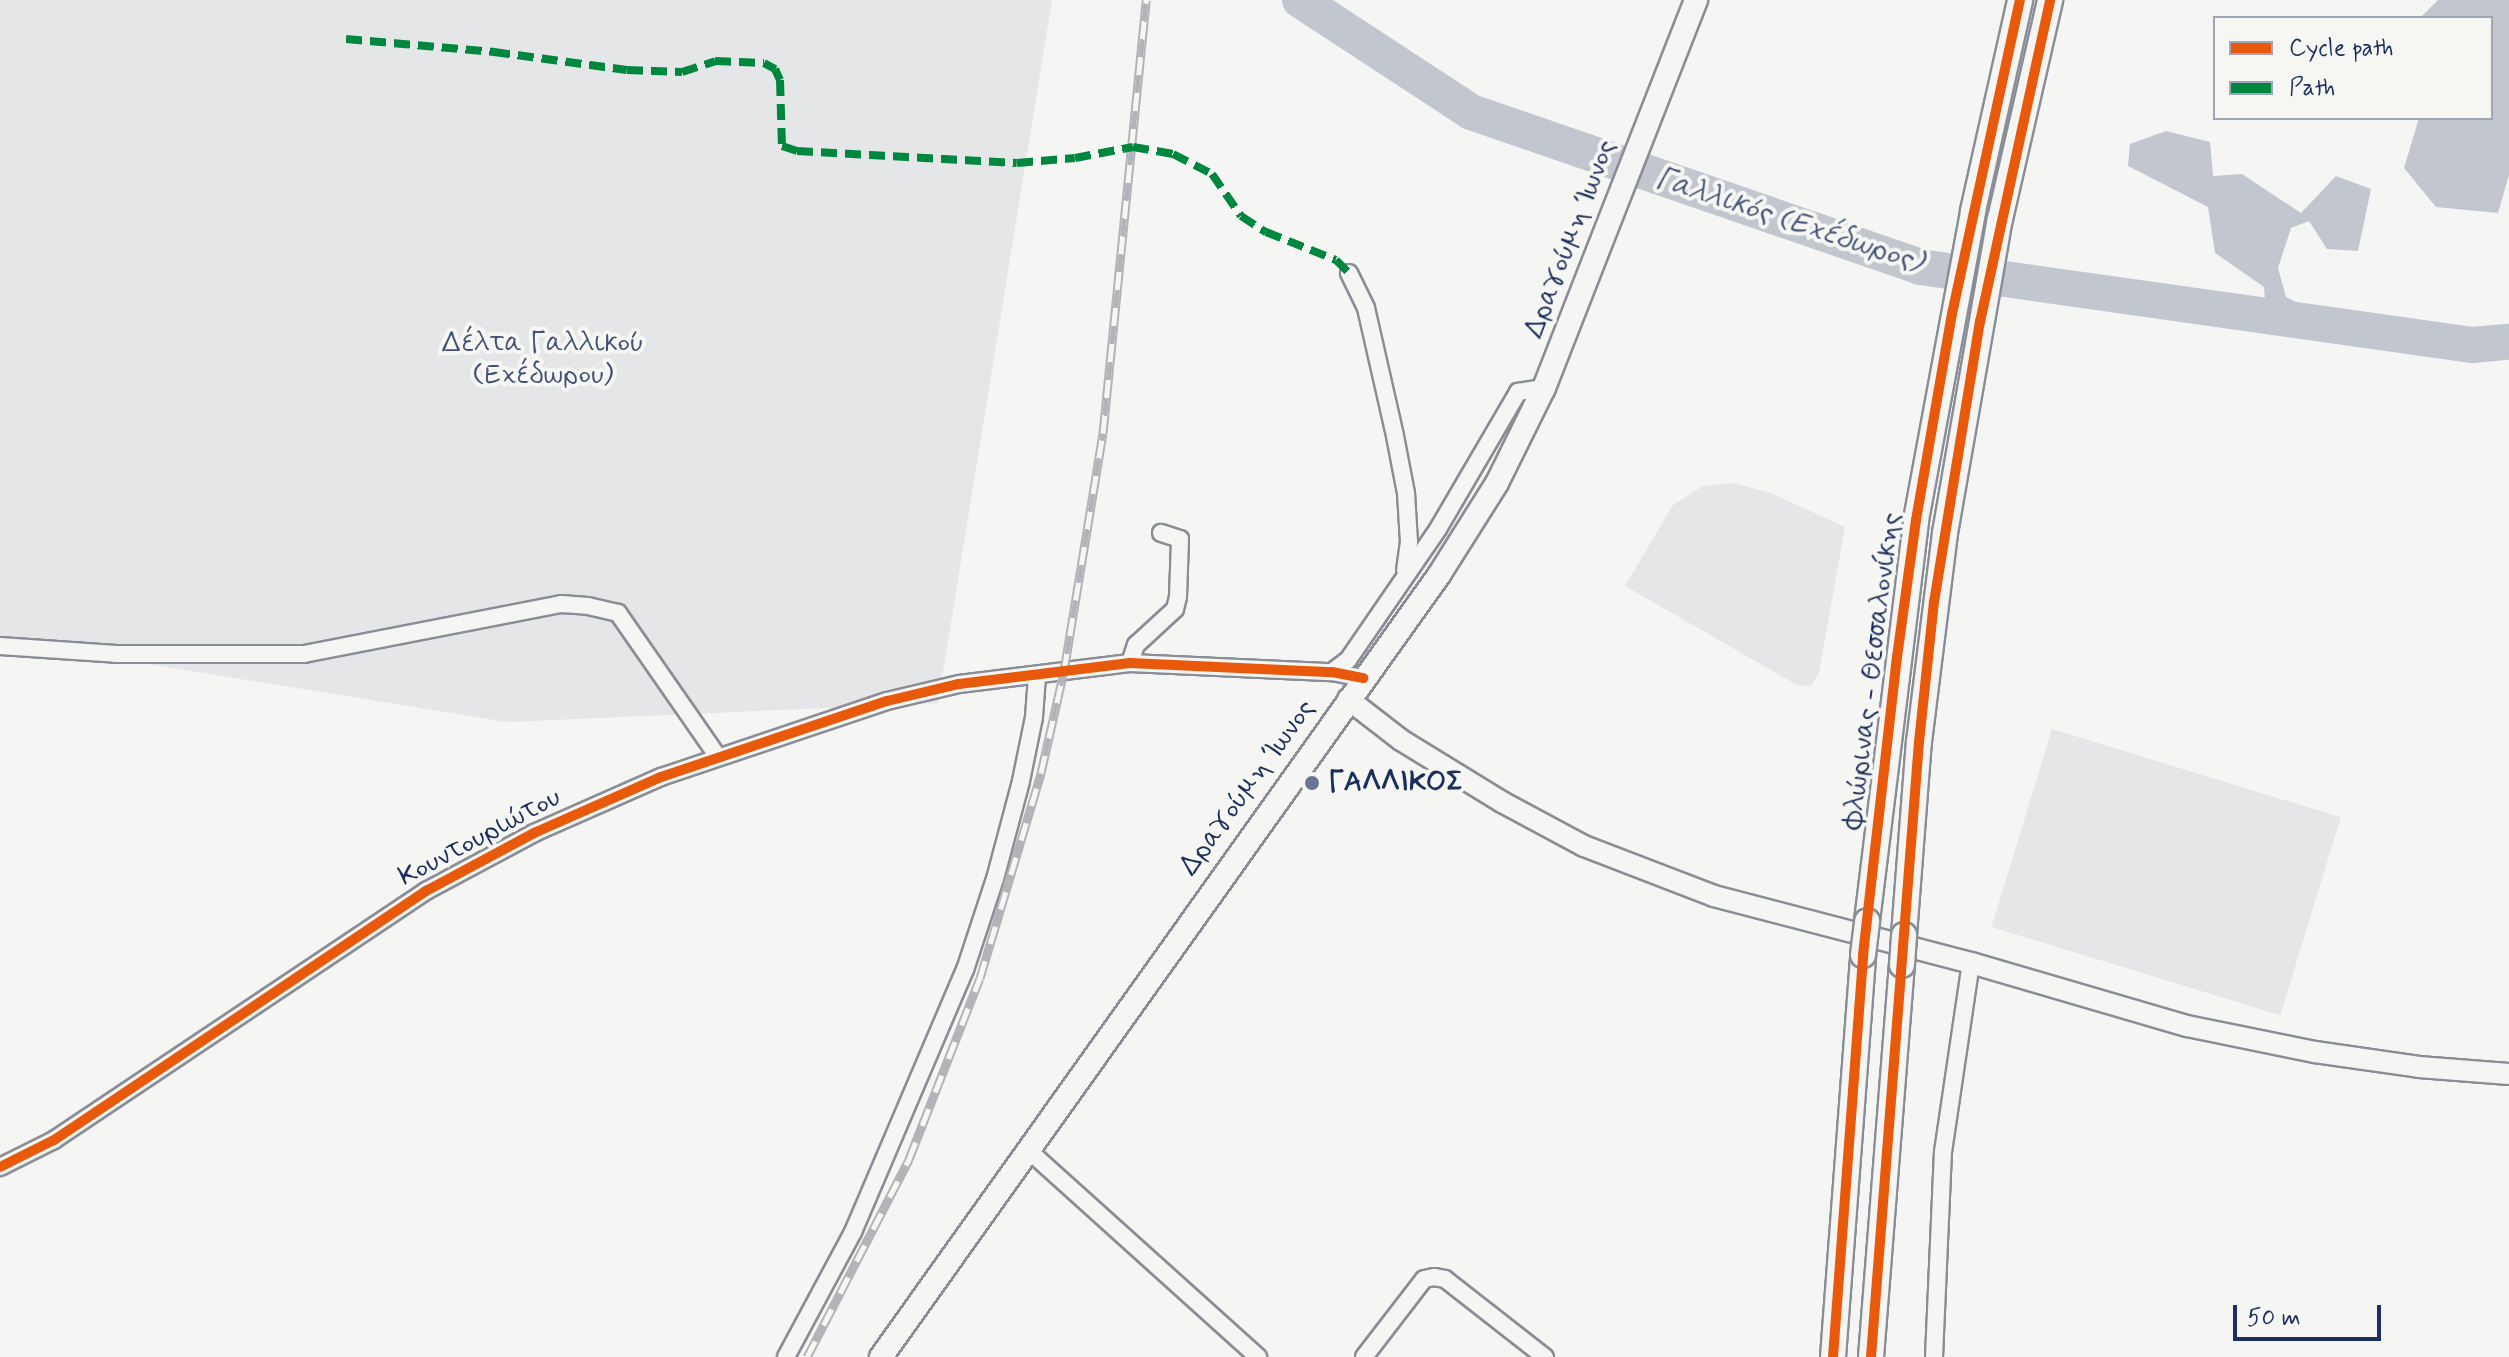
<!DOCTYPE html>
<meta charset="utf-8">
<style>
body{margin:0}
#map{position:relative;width:2509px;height:1357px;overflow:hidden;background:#f5f5f3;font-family:Mynerve,sans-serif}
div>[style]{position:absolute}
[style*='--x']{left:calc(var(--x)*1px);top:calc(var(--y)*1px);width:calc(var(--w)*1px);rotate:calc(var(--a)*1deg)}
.green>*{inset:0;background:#e4e6e7;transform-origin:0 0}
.water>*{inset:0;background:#c1c6cf}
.river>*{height:36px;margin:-18px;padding:0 18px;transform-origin:18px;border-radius:18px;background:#c1c6cf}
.roads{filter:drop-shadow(2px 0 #898d95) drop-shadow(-2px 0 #898d95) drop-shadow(0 2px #898d95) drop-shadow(0 -2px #898d95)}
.minor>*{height:16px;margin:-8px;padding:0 8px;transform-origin:8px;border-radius:8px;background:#f5f5f3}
.tertiary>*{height:20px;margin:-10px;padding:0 10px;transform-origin:10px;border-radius:10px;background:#f5f5f3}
.secondary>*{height:22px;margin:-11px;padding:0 11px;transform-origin:11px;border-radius:11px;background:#f5f5f3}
.primary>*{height:24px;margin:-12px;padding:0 12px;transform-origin:12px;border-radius:12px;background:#f5f5f3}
.rail>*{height:9px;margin-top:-4.5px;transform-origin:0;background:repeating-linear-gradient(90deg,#f6f6f2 0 18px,#b2b4b9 0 36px);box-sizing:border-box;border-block:2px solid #b2b4b9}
.bridges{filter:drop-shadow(2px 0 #898d95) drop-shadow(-2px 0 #898d95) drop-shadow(0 2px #898d95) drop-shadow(0 -2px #898d95)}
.primary-bridge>*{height:24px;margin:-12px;padding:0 12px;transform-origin:12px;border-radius:12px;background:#f5f5f3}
.quiet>*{height:8px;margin-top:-4px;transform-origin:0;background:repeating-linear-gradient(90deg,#00873e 0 16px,transparent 0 24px)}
.cycleway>*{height:10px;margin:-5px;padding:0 5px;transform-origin:5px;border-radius:5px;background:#e8590c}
.dots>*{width:22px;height:22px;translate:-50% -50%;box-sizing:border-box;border:4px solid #f6f6f2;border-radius:50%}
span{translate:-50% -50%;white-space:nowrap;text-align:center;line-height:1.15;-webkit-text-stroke:8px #f6f6f2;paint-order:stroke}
.street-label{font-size:28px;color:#1b2f5e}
.park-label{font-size:28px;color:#405177}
.poi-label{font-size:28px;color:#1b2f5e;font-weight:700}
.left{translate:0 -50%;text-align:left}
.water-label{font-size:30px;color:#46567b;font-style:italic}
.legend{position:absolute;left:2213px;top:16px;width:280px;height:104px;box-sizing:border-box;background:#f6f6f2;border:2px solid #9ea6b7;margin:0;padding:10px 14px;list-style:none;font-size:24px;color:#1b2f5e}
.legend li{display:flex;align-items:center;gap:16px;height:40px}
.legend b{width:40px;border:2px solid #9ea6b7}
.scale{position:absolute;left:2233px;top:1305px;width:148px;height:36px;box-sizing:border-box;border:4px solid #1b2f5e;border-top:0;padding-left:10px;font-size:24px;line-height:28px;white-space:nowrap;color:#1b2f5e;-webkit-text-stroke:6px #f6f6f2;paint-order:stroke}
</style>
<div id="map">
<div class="green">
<i style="clip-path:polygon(0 0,1052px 0,938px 703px,507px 722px,0 640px)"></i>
<i style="clip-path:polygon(1733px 483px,1771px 493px,1845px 527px,1819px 672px,1811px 686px,1797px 685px,1625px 586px,1673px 505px,1703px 486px)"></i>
<i style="left:2052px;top:729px;width:302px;height:207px;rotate:17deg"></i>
</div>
<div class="water">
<i style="clip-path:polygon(2438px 0,2509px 0,2509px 175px,2498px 213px,2436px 207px,2404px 168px,2419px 118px,2491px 118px,2491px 18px,2420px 18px)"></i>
<i style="clip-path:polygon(2166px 131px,2210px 142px,2213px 176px,2242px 174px,2301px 213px,2336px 176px,2371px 189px,2358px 251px,2327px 249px,2309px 221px,2291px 228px,2278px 268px,2286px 297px,2340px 326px,2265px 302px,2264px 287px,2215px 253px,2208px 207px,2128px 166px,2130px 144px)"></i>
</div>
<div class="river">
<i style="--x:1300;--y:0;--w:204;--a:33.2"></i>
<i style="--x:1471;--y:112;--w:475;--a:19"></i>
<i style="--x:1920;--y:267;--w:557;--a:8.04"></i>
<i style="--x:2472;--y:345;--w:37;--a:-5"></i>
</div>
<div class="roads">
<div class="minor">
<i style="--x:1349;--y:273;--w:39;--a:64"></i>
<i style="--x:1366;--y:308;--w:131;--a:77.2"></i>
<i style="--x:1395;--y:436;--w:58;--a:79.1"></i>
<i style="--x:1406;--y:493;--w:49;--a:86.5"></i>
<i style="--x:1409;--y:542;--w:28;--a:98"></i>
<i style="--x:0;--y:646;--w:116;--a:3.9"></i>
<i style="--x:116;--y:654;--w:188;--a:0"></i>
<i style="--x:304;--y:654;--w:262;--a:-11"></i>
<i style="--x:561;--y:604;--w:27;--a:4"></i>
<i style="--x:588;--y:606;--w:31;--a:13"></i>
<i style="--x:618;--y:613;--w:175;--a:55.2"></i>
<i style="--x:1130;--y:663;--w:19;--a:-72"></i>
<i style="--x:1136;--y:645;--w:53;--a:-42.7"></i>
<i style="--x:1175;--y:609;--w:12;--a:-76"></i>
<i style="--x:1178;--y:597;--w:58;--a:-88"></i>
<i style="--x:1180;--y:539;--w:20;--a:-162"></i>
<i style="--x:1332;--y:672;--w:20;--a:-37"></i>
<i style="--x:1348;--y:660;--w:159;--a:-55.5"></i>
<i style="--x:1438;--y:529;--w:159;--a:-59.7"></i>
<i style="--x:1518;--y:392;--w:26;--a:-9"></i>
<i style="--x:1027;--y:1149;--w:311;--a:42"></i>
<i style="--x:0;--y:1167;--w:60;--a:-26.6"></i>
<i style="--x:54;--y:1140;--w:448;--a:-33.8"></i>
<i style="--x:426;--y:891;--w:123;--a:-28.2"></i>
<i style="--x:534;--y:833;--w:139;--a:-23.8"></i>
<i style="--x:661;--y:777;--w:238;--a:-18.6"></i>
<i style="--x:887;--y:701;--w:74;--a:-13.3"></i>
<i style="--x:959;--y:684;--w:172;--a:-7"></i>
<i style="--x:1130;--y:663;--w:202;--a:2.6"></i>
<i style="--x:1332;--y:672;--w:32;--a:11"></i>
<i style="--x:786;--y:1357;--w:142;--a:-61.8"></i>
<i style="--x:853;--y:1232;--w:285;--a:-66.9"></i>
<i style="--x:965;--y:970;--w:96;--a:-71.8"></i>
<i style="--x:995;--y:879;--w:101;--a:-75.1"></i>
<i style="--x:1021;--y:781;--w:65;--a:-78.5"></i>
<i style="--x:1034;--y:717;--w:41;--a:-85.8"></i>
<i style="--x:1364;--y:1357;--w:98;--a:-52.4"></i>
<i style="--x:1424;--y:1279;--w:10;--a:-11"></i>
<i style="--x:1434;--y:1277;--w:11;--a:10"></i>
<i style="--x:1445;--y:1279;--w:127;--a:38"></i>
<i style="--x:1934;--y:1357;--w:205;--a:-87.5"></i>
<i style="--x:1943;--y:1152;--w:191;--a:-81.6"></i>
</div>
<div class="tertiary">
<i style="--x:1348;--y:699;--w:67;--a:37.7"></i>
<i style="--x:1401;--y:740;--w:119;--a:31.5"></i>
<i style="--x:1502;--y:802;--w:93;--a:28.2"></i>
<i style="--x:1584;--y:846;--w:139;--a:21"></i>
<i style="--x:1714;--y:896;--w:266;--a:14.6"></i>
<i style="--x:1971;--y:963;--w:225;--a:16.3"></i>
<i style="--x:2187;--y:1026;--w:131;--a:11.5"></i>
<i style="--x:2315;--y:1052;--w:105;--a:8.2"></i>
<i style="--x:2419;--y:1067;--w:90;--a:4.4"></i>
</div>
<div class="secondary">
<i style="--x:881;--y:1357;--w:961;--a:-54.49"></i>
<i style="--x:1439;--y:575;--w:109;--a:-57.8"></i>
<i style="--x:1497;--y:483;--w:106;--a:-63.7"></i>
<i style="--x:1544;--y:388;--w:417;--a:-68.6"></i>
</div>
<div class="primary">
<i style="--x:1867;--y:921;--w:404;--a:-83"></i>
<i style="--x:1916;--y:520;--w:314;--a:-79.5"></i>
<i style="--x:1973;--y:211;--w:216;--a:-77.4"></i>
<i style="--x:1904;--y:935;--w:194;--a:-85.6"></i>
<i style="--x:1919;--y:742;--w:211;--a:-82.9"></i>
<i style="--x:1945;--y:533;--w:319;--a:-80.1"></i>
<i style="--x:2000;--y:219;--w:225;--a:-77.1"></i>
<i style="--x:1833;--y:1357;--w:403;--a:-85.7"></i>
<i style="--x:1871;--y:1357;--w:393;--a:-85.5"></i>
</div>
</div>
<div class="rail">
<i style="--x:807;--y:1357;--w:223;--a:-62.7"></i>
<i style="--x:909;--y:1159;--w:194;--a:-68.6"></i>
<i style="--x:980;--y:978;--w:214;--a:-73.4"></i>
<i style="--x:1041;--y:773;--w:105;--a:-77.3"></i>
<i style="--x:1064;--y:671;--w:241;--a:-80.7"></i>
<i style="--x:1103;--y:433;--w:435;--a:-84.3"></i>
</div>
<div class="bridges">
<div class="primary-bridge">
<i style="--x:1863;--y:955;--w:34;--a:-83"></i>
<i style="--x:1902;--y:965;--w:30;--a:-86"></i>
</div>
</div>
<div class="quiet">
<i style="--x:346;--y:39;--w:149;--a:5"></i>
<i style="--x:494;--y:52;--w:134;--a:7.7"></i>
<i style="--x:627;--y:70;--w:55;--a:2.1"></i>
<i style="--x:682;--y:72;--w:35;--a:-18"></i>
<i style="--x:715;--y:61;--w:49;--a:2.3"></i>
<i style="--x:764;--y:63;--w:13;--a:29"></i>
<i style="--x:775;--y:69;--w:12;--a:66"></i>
<i style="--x:780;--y:80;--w:66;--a:88.3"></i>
<i style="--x:782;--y:146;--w:16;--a:18"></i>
<i style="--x:797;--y:151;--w:220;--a:3.1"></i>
<i style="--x:1017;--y:163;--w:58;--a:-4.9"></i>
<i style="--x:1075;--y:158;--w:59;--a:-10.7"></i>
<i style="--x:1133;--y:147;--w:41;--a:9.9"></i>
<i style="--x:1173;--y:154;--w:44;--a:27.1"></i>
<i style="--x:1212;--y:174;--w:51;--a:55.4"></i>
<i style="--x:1241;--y:216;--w:30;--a:33"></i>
<i style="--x:1266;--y:232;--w:75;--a:21.8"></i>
<i style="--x:1336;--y:260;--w:18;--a:45"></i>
</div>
<div class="cycleway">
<i style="--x:0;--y:1167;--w:60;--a:-26.6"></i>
<i style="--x:54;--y:1140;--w:448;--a:-33.8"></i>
<i style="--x:426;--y:891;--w:123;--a:-28.2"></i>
<i style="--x:534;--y:833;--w:139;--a:-23.8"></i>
<i style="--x:661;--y:777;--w:238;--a:-18.6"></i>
<i style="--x:887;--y:701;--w:74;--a:-13.3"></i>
<i style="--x:959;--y:684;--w:172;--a:-7"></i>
<i style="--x:1130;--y:663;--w:202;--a:2.6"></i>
<i style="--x:1332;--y:672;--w:32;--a:11"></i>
<i style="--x:1833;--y:1357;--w:403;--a:-85.7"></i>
<i style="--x:1863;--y:955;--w:300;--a:-83.5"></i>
<i style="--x:1897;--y:657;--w:138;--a:-82.1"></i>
<i style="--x:1916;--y:520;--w:209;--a:-80.1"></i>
<i style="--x:1952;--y:314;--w:321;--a:-77.8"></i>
<i style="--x:1871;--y:1357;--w:617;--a:-85.54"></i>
<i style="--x:1919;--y:742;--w:141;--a:-83.9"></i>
<i style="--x:1934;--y:602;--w:284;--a:-80.7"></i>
<i style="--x:1980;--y:322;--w:330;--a:-77.7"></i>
</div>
<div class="dots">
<i style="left:1312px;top:783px;background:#677492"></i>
</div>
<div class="street-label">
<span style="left:1571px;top:239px;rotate:-69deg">Δραγούμη Ίωνος</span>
<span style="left:1873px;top:671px;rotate:-83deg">Φλώρινας - Θεσσαλονίκης</span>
<span style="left:1248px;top:788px;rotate:-54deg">Δραγούμη Ίωνος</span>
<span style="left:480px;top:838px;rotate:-28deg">Κουντουριώτου</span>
</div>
<div class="park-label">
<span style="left:543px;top:360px">Δέλτα Γαλλικού<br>(Εχέδωρου)</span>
</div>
<div class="poi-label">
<span class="left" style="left:1328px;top:783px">ΓΑΛΛΙΚΟΣ</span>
</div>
<div class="water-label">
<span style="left:1789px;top:221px;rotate:18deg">Γαλλικός (Εχέδωρος)</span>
</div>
<ul class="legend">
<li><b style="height:10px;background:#e8590c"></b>Cycle path</li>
<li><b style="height:10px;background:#00873e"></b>Path</li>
</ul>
<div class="scale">50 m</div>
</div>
